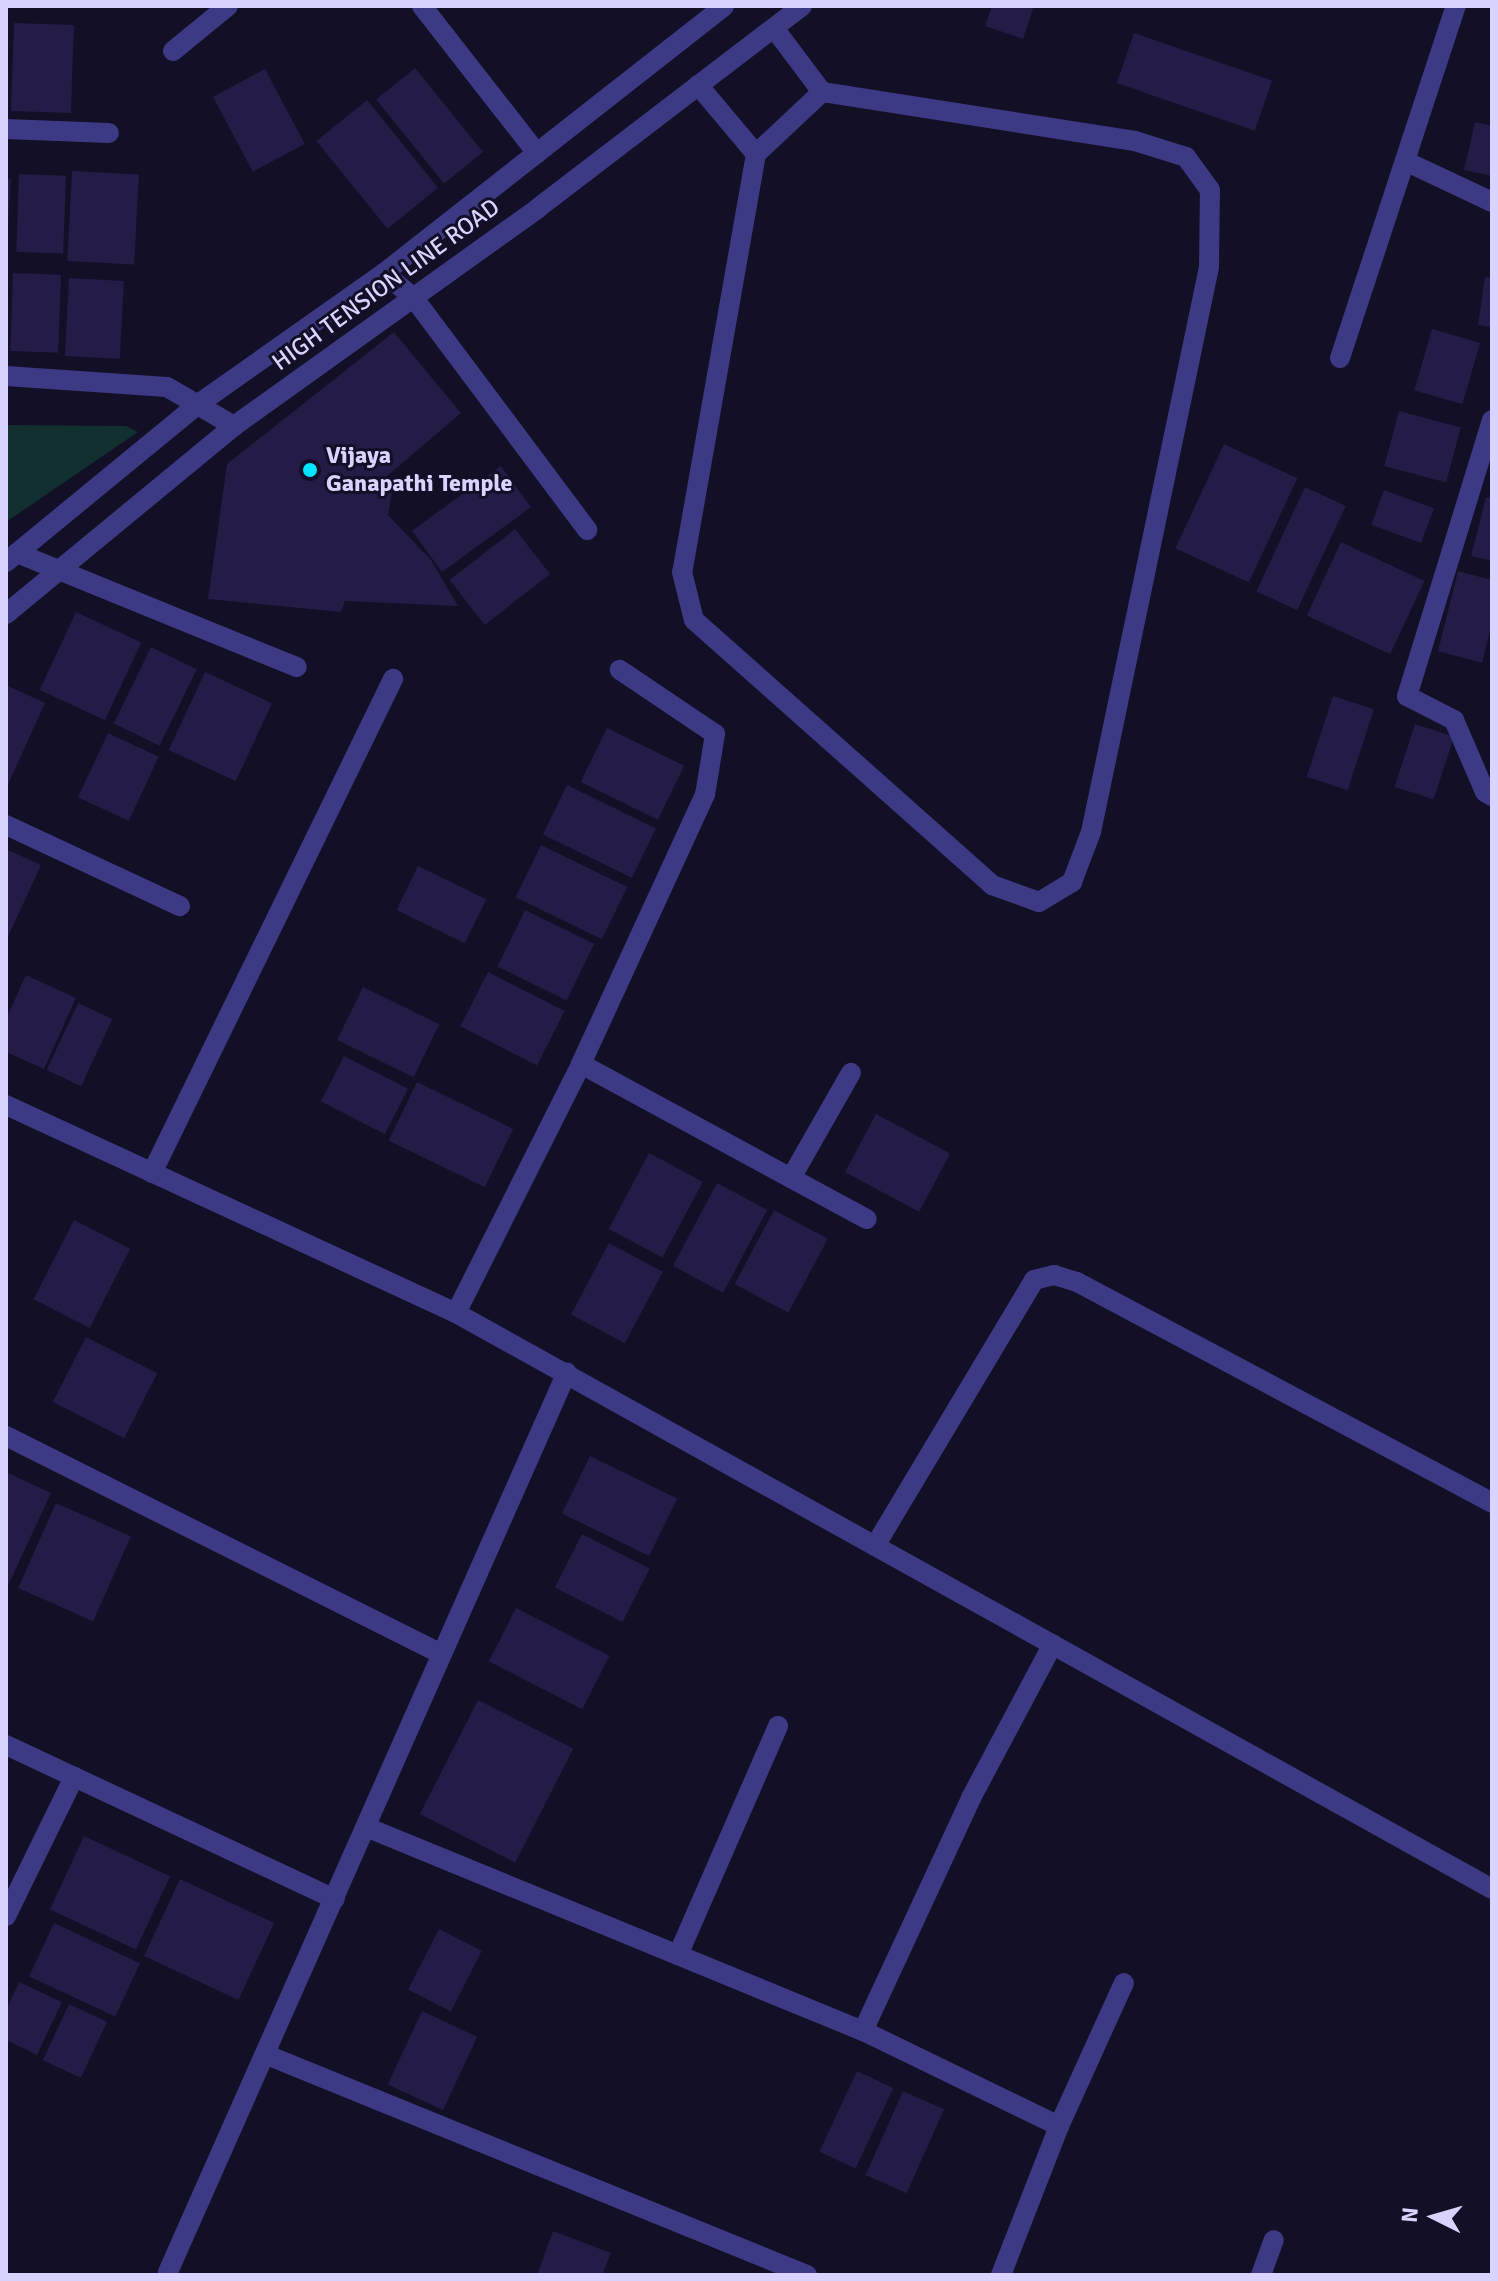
<!DOCTYPE html>
<style>
body{margin:0}
#map{position:relative;width:1498px;height:2281px;overflow:hidden;background:#130f26;font-family:Signika,sans-serif}
div>[style]{position:absolute}
[style*='--x']{left:calc(var(--x)*1px);top:calc(var(--y)*1px);width:calc(var(--w)*1px);rotate:calc(var(--a)*1deg)}
.green>*{inset:0;background:#12302f}
.building>*{inset:0;background:#241b47;transform-origin:0 0}
.minor>*{height:20px;margin:-10px;padding:0 10px;transform-origin:10px;border-radius:10px;background:#3d3a85}
.tertiary>*{height:20px;margin:-10px;padding:0 10px;transform-origin:10px;border-radius:10px;background:#3d3a85}
.dots>*{width:22px;height:22px;translate:-50% -50%;box-sizing:border-box;border:4px solid #130f26;border-radius:50%}
span{translate:-50% -50%;white-space:nowrap;text-align:center;line-height:1.15;-webkit-text-stroke:6px #130f26;paint-order:stroke}
.street-label{font-size:24px;color:#d9d4ff}
.poi-label{font-size:24px;color:#d9d4ff;font-weight:700}
.left{translate:0 -50%;text-align:left}
.frame{position:absolute;inset:0;border:8px solid #d9d4ff;pointer-events:none}
.north{position:absolute;left:1394px;top:2177px;width:80px;height:80px;-webkit-text-stroke:6px #130f26;paint-order:stroke;rotate:275deg;font-size:22px;font-weight:700;line-height:32px;text-align:center;color:#d9d4ff}
.north::after{content:'';display:block;margin:auto;width:28px;height:36px;background:#d9d4ff;clip-path:polygon(50% 0,100% 100%,50% 72%,0 100%)}
</style>
<div id="map">
<div class="green">
<i style="clip-path:polygon(6px 425px,126px 426px,138px 432px,6px 522px)"></i>
</div>
<div class="building">
<i style="clip-path:polygon(992px 6px,1034px 6px,1023px 39px,985px 26px)"></i>
<i style="left:14px;top:23px;width:60px;height:88px;rotate:2deg"></i>
<i style="left:1134px;top:33px;width:146px;height:53px;rotate:19deg"></i>
<i style="left:415px;top:68px;width:108px;height:50px;rotate:51deg"></i>
<i style="left:265px;top:69px;width:85px;height:59px;rotate:62deg"></i>
<i style="left:367px;top:100px;width:113px;height:65px;rotate:51deg"></i>
<i style="clip-path:polygon(1475px 122px,1492px 126px,1492px 176px,1464px 170px)"></i>
<i style="left:72px;top:171px;width:67px;height:90px;rotate:3deg"></i>
<i style="left:19px;top:174px;width:47px;height:78px;rotate:2deg"></i>
<i style="clip-path:polygon(6px 179px,11px 179px,8px 226px,6px 226px)"></i>
<i style="left:13px;top:273px;width:48px;height:78px;rotate:2deg"></i>
<i style="clip-path:polygon(1485px 277px,1492px 278px,1492px 327px,1478px 325px)"></i>
<i style="left:69px;top:278px;width:55px;height:78px;rotate:3deg"></i>
<i style="left:1432px;top:329px;width:50px;height:64px;rotate:16deg"></i>
<i style="clip-path:polygon(394px 332px,461px 413px,387px 476px,392px 492px,388px 515px,431px 560px,458px 606px,345px 601px,341px 612px,208px 599px,227px 464px)"></i>
<i style="left:1399px;top:411px;width:64px;height:57px;rotate:15deg"></i>
<i style="left:1224px;top:444px;width:81px;height:115px;rotate:25deg"></i>
<i style="left:501px;top:466px;width:51px;height:110px;rotate:54deg"></i>
<i style="left:1305px;top:487px;width:45px;height:115px;rotate:25deg"></i>
<i style="left:1384px;top:490px;width:53px;height:37px;rotate:20deg"></i>
<i style="clip-path:polygon(1486px 497px,1492px 498px,1492px 561px,1471px 556px)"></i>
<i style="left:515px;top:529px;width:57px;height:83px;rotate:52deg"></i>
<i style="left:1341px;top:542px;width:92px;height:81px;rotate:25deg"></i>
<i style="clip-path:polygon(1458px 571px,1492px 580px,1492px 622px,1482px 663px,1438px 651px)"></i>
<i style="left:76px;top:612px;width:72px;height:86px;rotate:25deg"></i>
<i style="left:151px;top:647px;width:51px;height:85px;rotate:26deg"></i>
<i style="left:205px;top:672px;width:74px;height:86px;rotate:25deg"></i>
<i style="clip-path:polygon(6px 685px,45px 703px,6px 789px)"></i>
<i style="left:1333px;top:696px;width:43px;height:85px;rotate:18deg"></i>
<i style="left:1415px;top:724px;width:41px;height:66px;rotate:18deg"></i>
<i style="left:607px;top:728px;width:86px;height:60px;rotate:26deg"></i>
<i style="left:108px;top:733px;width:56px;height:71px;rotate:25deg"></i>
<i style="left:567px;top:785px;width:99px;height:55px;rotate:26deg"></i>
<i style="left:541px;top:845px;width:96px;height:58px;rotate:26deg"></i>
<i style="clip-path:polygon(6px 849px,41px 865px,6px 941px)"></i>
<i style="left:418px;top:866px;width:76px;height:49px;rotate:26deg"></i>
<i style="left:525px;top:910px;width:77px;height:63px;rotate:26deg"></i>
<i style="left:488px;top:972px;width:86px;height:61px;rotate:27deg"></i>
<i style="clip-path:polygon(26px 975px,76px 998px,44px 1069px,6px 1052px,6px 1019px)"></i>
<i style="left:363px;top:987px;width:85px;height:59px;rotate:26deg"></i>
<i style="left:78px;top:1003px;width:38px;height:74px;rotate:25deg"></i>
<i style="left:344px;top:1056px;width:72px;height:51px;rotate:27deg"></i>
<i style="left:417px;top:1082px;width:107px;height:65px;rotate:26deg"></i>
<i style="left:876px;top:1114px;width:84px;height:66px;rotate:28deg"></i>
<i style="left:649px;top:1153px;width:61px;height:86px;rotate:28deg"></i>
<i style="left:717px;top:1183px;width:57px;height:94px;rotate:28deg"></i>
<i style="left:774px;top:1210px;width:61px;height:84px;rotate:28deg"></i>
<i style="left:74px;top:1220px;width:63px;height:89px;rotate:27deg"></i>
<i style="left:609px;top:1243px;width:61px;height:81px;rotate:28deg"></i>
<i style="left:86px;top:1337px;width:80px;height:73px;rotate:27deg"></i>
<i style="left:590px;top:1456px;width:97px;height:64px;rotate:26deg"></i>
<i style="clip-path:polygon(6px 1472px,51px 1493px,6px 1590px)"></i>
<i style="left:56px;top:1503px;width:82px;height:93px;rotate:24deg"></i>
<i style="left:582px;top:1534px;width:76px;height:60px;rotate:27deg"></i>
<i style="left:516px;top:1608px;width:105px;height:60px;rotate:27deg"></i>
<i style="left:478px;top:1700px;width:107px;height:128px;rotate:27deg"></i>
<i style="left:84px;top:1836px;width:95px;height:81px;rotate:25deg"></i>
<i style="left:180px;top:1879px;width:104px;height:85px;rotate:25deg"></i>
<i style="left:54px;top:1923px;width:95px;height:59px;rotate:25deg"></i>
<i style="left:439px;top:1929px;width:48px;height:68px;rotate:27deg"></i>
<i style="clip-path:polygon(19px 1982px,62px 2002px,37px 2055px,6px 2040px,6px 2010px)"></i>
<i style="left:69px;top:2004px;width:42px;height:62px;rotate:25deg"></i>
<i style="left:422px;top:2011px;width:61px;height:81px;rotate:25deg"></i>
<i style="left:857px;top:2071px;width:40px;height:89px;rotate:25deg"></i>
<i style="left:903px;top:2091px;width:45px;height:92px;rotate:24deg"></i>
<i style="clip-path:polygon(553px 2231px,611px 2253px,602px 2275px,537px 2275px)"></i>
</div>
<div class="minor">
<i style="--x:422;--y:6;--w:187;--a:52"></i>
<i style="--x:173;--y:51;--w:71;--a:-39.3"></i>
<i style="--x:698;--y:85;--w:90;--a:50"></i>
<i style="--x:756;--y:154;--w:424;--a:100"></i>
<i style="--x:682;--y:572;--w:49;--a:76"></i>
<i style="--x:694;--y:620;--w:399;--a:41.6"></i>
<i style="--x:992;--y:885;--w:50;--a:19.9"></i>
<i style="--x:1039;--y:902;--w:39;--a:-31"></i>
<i style="--x:1072;--y:882;--w:53;--a:-69.2"></i>
<i style="--x:1091;--y:832;--w:577;--a:-78.2"></i>
<i style="--x:1209;--y:267;--w:77;--a:-89.3"></i>
<i style="--x:1210;--y:190;--w:41;--a:-126"></i>
<i style="--x:1186;--y:157;--w:53;--a:-162.6"></i>
<i style="--x:1135;--y:141;--w:317;--a:-171.1"></i>
<i style="--x:822;--y:92;--w:80;--a:-126.9"></i>
<i style="--x:6;--y:129;--w:103;--a:2.2"></i>
<i style="--x:756;--y:154;--w:91;--a:-43.2"></i>
<i style="--x:1405;--y:161;--w:96;--a:25.2"></i>
<i style="--x:384;--y:273;--w:38;--a:40"></i>
<i style="--x:413;--y:297;--w:291;--a:53.2"></i>
<i style="--x:1340;--y:358;--w:371;--a:-71.8"></i>
<i style="--x:6;--y:376;--w:161;--a:3.9"></i>
<i style="--x:167;--y:387;--w:78;--a:30.2"></i>
<i style="--x:1492;--y:420;--w:289;--a:107.1"></i>
<i style="--x:1407;--y:696;--w:53;--a:27.1"></i>
<i style="--x:1454;--y:720;--w:78;--a:66.7"></i>
<i style="--x:1485;--y:792;--w:8;--a:30"></i>
<i style="--x:17;--y:553;--w:302;--a:22.2"></i>
<i style="--x:6;--y:825;--w:192;--a:25"></i>
<i style="--x:581;--y:1064;--w:325;--a:28.5"></i>
<i style="--x:6;--y:1105;--w:496;--a:24.8"></i>
<i style="--x:456;--y:1313;--w:1185;--a:29.07"></i>
<i style="--x:152;--y:1173;--w:550;--a:-63.99"></i>
<i style="--x:791;--y:1178;--w:121;--a:-60.3"></i>
<i style="--x:456;--y:1313;--w:279;--a:-63.3"></i>
<i style="--x:581;--y:1064;--w:296;--a:-65.3"></i>
<i style="--x:705;--y:795;--w:62;--a:-80.7"></i>
<i style="--x:715;--y:734;--w:115;--a:-146"></i>
<i style="--x:6;--y:1436;--w:487;--a:26.6"></i>
<i style="--x:875;--y:1546;--w:310;--a:-59.1"></i>
<i style="--x:1034;--y:1280;--w:21;--a:-14"></i>
<i style="--x:1054;--y:1275;--w:24;--a:17"></i>
<i style="--x:1077;--y:1282;--w:470;--a:28"></i>
<i style="--x:6;--y:1745;--w:363;--a:25.1"></i>
<i style="--x:366;--y:1827;--w:537;--a:22.32"></i>
<i style="--x:6;--y:1916;--w:155;--a:-63.9"></i>
<i style="--x:678;--y:1955;--w:250;--a:-66.4"></i>
<i style="--x:267;--y:2055;--w:583;--a:22.17"></i>
<i style="--x:1059;--y:2126;--w:157;--a:-65.6"></i>
<i style="--x:168;--y:2272;--w:984;--a:-66.09"></i>
<i style="--x:1001;--y:2275;--w:160;--a:-68.7"></i>
<i style="--x:1059;--y:2126;--w:218;--a:-154.1"></i>
<i style="--x:863;--y:2031;--w:257;--a:-65.1"></i>
<i style="--x:971;--y:1798;--w:174;--a:-62"></i>
<i style="--x:1261;--y:2275;--w:37;--a:-70"></i>
</div>
<div class="tertiary">
<i style="--x:6;--y:562;--w:247;--a:-39.4"></i>
<i style="--x:197;--y:405;--w:229;--a:-35.2"></i>
<i style="--x:384;--y:273;--w:432;--a:-38.1"></i>
<i style="--x:6;--y:614;--w:296;--a:-39.5"></i>
<i style="--x:234;--y:426;--w:374;--a:-35.6"></i>
<i style="--x:538;--y:208;--w:332;--a:-37.4"></i>
</div>
<div class="dots">
<i style="left:310px;top:470px;background:#00e5ff"></i>
</div>
<div class="street-label">
<span style="left:386px;top:285px;rotate:-36deg">HIGH TENSION LINE ROAD</span>
</div>
<div class="poi-label">
<span class="left" style="left:326px;top:470px">Vijaya<br>Ganapathi Temple</span>
</div>
<div class="frame"></div>
<div class="north">N</div>
</div>
